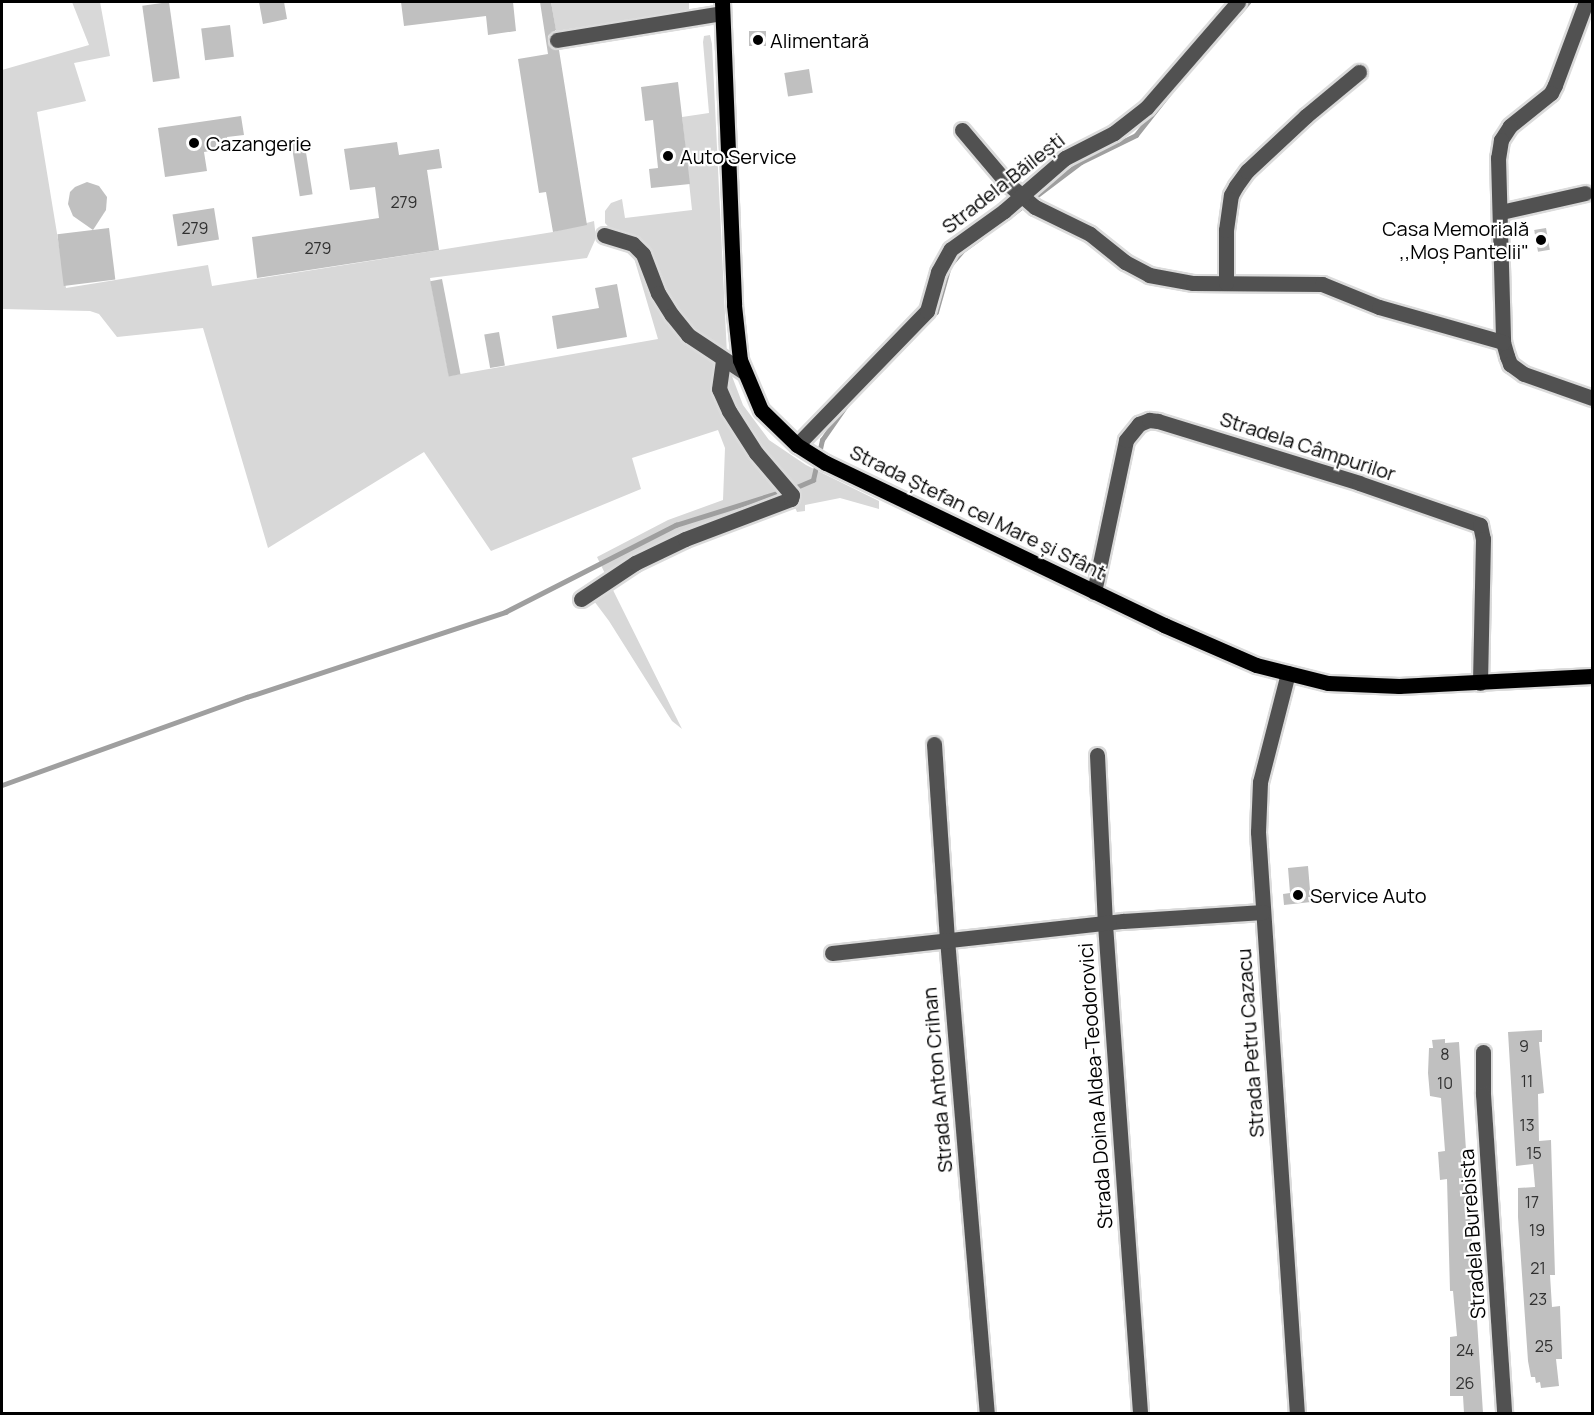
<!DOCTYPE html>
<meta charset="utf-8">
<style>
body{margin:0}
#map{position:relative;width:1594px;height:1415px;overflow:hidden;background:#fff;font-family:Manrope,sans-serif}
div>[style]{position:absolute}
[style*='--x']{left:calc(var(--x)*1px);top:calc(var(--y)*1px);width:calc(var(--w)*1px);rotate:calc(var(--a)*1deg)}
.green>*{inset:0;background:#d8d8d8}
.stream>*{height:4.5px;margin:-2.25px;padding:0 2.25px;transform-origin:2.25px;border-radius:2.25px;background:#9f9f9f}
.building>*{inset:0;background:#c0c0c0;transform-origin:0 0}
.roads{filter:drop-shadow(2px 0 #dbdbdb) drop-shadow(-2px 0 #dbdbdb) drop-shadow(0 2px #dbdbdb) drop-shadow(0 -2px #dbdbdb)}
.minor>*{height:15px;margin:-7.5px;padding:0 7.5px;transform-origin:7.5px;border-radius:7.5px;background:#515151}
.major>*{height:15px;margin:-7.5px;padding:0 7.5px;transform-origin:7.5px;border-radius:7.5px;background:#000}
.dots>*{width:16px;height:16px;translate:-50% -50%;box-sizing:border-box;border:3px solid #fff;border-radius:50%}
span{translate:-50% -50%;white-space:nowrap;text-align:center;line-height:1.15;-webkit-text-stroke:4.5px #fff;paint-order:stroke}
.number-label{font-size:16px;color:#303030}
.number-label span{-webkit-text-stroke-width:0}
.poi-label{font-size:20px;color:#000}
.left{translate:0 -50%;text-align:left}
.right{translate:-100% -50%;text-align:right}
.street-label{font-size:20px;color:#000}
.frame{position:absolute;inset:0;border:3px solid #000;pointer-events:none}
</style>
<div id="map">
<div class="green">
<i style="clip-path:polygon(72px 2px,100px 2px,110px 56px,74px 63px,86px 101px,37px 112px,66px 288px,208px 265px,212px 286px,553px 232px,594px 221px,596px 238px,587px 258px,430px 278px,449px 376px,658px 339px,632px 251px,649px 277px,656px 305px,675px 329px,730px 371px,743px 405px,769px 440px,806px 465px,879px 501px,879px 509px,840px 498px,805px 505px,805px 511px,797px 512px,794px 505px,637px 565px,612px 588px,682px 729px,672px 721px,609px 621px,594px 601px,612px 588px,597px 557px,668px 520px,723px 500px,725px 448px,718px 430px,632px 458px,641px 489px,491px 551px,424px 452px,268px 548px,203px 328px,117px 337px,99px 314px,90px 311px,2px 309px,2px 70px,89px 45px)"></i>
<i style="clip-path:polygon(551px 2px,689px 2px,689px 10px,556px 31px)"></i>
<i style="clip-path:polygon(710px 35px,712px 44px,727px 355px,684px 324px,659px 282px,605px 223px,605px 211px,611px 203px,622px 199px,625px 218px,692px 210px,682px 117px,709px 113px,703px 42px,704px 36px)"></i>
</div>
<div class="stream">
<i style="--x:1238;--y:14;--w:16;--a:-50"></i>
<i style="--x:1007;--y:218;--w:93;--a:-37.1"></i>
<i style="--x:1081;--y:162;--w:61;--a:-26.1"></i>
<i style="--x:1136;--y:135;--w:60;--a:-51.8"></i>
<i style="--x:883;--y:367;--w:76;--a:-46.1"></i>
<i style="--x:936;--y:312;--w:48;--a:-74.2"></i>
<i style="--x:949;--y:266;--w:21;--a:-49"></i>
<i style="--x:963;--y:250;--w:22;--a:-36"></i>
<i style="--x:792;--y:489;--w:23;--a:-23"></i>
<i style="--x:813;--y:480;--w:41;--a:-77.3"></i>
<i style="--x:822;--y:440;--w:47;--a:-55.3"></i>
<i style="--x:2;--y:785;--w:260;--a:-19.8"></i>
<i style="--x:247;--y:697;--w:272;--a:-18.2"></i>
<i style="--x:505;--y:612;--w:192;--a:-27"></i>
<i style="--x:676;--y:525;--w:113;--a:-17.5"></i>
</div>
<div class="building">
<i style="left:169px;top:2px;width:77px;height:27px;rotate:82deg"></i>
<i style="clip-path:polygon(259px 2px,284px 2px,287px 19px,263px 24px)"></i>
<i style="clip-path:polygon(401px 2px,513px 2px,516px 31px,488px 35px,486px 16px,404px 26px)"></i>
<i style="clip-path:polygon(540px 2px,551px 2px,556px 30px,548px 36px,548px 42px,553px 49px,559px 50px,587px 225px,553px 232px,546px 192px,539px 193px,518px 59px,548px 54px)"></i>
<i style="left:230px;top:25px;width:32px;height:29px;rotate:83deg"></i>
<i style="left:766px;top:31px;width:15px;height:17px;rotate:90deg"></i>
<i style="left:809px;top:69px;width:24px;height:25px;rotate:81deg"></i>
<i style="clip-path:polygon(678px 82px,690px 184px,651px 188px,649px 169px,658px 168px,653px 120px,645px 121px,641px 87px)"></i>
<i style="clip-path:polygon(241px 116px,244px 135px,227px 137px,228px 148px,204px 152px,207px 171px,165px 177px,158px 128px)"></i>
<i style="left:304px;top:140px;width:55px;height:13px;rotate:81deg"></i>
<i style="clip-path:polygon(397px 142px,399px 155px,439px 149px,442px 168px,427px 170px,439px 250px,257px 278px,252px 237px,379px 218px,375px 187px,350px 190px,344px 149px)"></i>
<i style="clip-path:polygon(87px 182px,99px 186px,107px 197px,106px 210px,93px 230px,73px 216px,68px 204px,70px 192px,75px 187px)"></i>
<i style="left:214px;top:208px;width:32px;height:42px;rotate:81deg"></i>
<i style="left:109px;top:228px;width:52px;height:52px;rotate:83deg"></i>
<i style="left:1546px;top:228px;width:22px;height:12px;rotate:80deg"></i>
<i style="left:442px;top:279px;width:97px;height:12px;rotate:79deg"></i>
<i style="clip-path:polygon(617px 284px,627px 337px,557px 349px,552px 316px,599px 308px,595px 288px)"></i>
<i style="left:499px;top:332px;width:34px;height:15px;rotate:80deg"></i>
<i style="clip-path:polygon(1308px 866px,1311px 902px,1284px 905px,1283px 894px,1290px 893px,1288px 868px)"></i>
<i style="clip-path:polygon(1542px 1030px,1542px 1042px,1539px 1042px,1544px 1093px,1538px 1094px,1539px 1141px,1551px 1140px,1555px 1275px,1550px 1275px,1552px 1307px,1560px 1306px,1562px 1359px,1556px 1359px,1559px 1386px,1541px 1388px,1540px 1382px,1536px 1383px,1535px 1377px,1531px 1377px,1528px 1361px,1518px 1217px,1518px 1188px,1535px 1187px,1533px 1164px,1516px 1166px,1508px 1032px)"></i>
<i style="clip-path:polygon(1445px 1039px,1445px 1043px,1459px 1042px,1483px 1413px,1464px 1413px,1463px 1396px,1450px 1396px,1450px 1337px,1457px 1336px,1453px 1291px,1450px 1291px,1447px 1179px,1440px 1180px,1438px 1152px,1445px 1151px,1441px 1098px,1430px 1096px,1428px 1073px,1429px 1048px,1433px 1048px,1432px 1040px)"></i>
</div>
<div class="roads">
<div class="minor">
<i style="--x:1586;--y:2;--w:89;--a:110.5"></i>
<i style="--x:1555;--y:85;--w:9;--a:117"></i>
<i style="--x:1551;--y:93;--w:53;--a:141.2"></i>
<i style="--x:1510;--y:126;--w:17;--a:123"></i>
<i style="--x:1501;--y:140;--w:18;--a:99"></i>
<i style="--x:1498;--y:158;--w:184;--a:88.4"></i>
<i style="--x:1503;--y:342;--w:15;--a:74"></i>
<i style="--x:1507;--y:356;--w:9;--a:69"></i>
<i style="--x:1510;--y:364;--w:17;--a:36"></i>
<i style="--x:1524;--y:374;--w:72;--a:19.4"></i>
<i style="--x:557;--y:40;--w:167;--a:-9.3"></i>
<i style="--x:962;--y:130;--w:68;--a:49.8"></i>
<i style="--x:1006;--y:182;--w:38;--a:41"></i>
<i style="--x:1035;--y:207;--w:61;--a:26.1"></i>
<i style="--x:1090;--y:234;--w:45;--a:38.7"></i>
<i style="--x:1125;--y:262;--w:27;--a:28"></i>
<i style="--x:1149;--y:275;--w:45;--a:10.3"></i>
<i style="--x:1193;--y:283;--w:129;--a:0.4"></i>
<i style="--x:1322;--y:284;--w:61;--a:22"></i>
<i style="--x:1379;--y:307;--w:129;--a:15.8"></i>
<i style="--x:1501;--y:212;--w:86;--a:-12.7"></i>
<i style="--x:604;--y:235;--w:30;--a:17"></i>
<i style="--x:633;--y:244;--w:14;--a:45"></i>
<i style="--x:643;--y:254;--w:42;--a:69"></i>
<i style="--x:658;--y:293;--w:26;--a:58"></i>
<i style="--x:672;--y:315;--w:26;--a:51"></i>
<i style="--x:688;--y:335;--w:67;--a:33.5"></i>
<i style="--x:1226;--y:283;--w:53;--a:-90"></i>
<i style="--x:1226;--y:230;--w:35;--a:-82"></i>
<i style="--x:1231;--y:195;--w:10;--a:-61"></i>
<i style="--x:1236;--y:186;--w:19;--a:-54"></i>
<i style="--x:1247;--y:171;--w:81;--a:-43"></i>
<i style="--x:1306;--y:116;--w:69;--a:-39.7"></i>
<i style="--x:797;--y:445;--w:187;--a:-45.9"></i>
<i style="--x:927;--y:311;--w:41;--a:-74.2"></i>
<i style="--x:938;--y:272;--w:26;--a:-61"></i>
<i style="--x:951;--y:249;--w:65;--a:-35.6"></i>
<i style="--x:1004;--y:211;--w:81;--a:-41"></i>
<i style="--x:1065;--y:158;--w:55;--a:-27"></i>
<i style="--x:1114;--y:133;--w:42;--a:-38.2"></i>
<i style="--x:1147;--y:107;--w:139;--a:-49.1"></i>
<i style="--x:1094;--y:592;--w:155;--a:-78.1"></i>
<i style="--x:1126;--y:440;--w:21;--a:-51"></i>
<i style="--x:1139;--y:424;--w:11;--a:-22"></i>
<i style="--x:1149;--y:420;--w:9;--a:6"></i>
<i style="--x:1158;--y:421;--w:210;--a:17.1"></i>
<i style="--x:1359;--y:483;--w:128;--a:19.1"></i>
<i style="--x:1480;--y:525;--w:14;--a:78"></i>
<i style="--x:1483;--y:539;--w:144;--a:91.2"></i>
<i style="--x:581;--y:599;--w:65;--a:-33.7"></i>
<i style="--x:635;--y:563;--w:55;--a:-25.6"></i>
<i style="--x:685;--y:539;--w:113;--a:-20.7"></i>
<i style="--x:791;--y:499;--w:4;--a:-76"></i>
<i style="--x:792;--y:495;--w:55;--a:-130.6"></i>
<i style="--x:756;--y:453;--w:50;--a:-122.7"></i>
<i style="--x:729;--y:411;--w:24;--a:-114"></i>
<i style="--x:719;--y:389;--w:30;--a:-82"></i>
<i style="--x:1288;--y:673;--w:113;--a:104.4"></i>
<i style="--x:1260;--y:782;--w:50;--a:92.3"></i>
<i style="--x:1258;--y:832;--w:583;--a:86.17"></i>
<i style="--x:934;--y:744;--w:195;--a:86.2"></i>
<i style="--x:947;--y:939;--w:477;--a:85.2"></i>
<i style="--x:1097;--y:755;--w:169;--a:87.3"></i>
<i style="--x:1105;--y:924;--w:491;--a:85.9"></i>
<i style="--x:832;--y:953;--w:293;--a:-6.3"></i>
<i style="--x:1123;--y:921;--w:140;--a:-3.7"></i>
<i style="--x:1483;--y:1052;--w:42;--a:90"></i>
<i style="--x:1483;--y:1094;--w:321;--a:86.2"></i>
</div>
<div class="major">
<i style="--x:722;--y:2;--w:303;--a:87.7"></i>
<i style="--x:734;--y:305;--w:55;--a:83.8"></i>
<i style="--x:740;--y:360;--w:54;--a:67.2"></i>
<i style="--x:761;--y:410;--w:50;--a:44.2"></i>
<i style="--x:797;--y:445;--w:34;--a:32"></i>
<i style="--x:826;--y:463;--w:375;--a:25.6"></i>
<i style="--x:1164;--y:625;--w:100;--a:23.5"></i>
<i style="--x:1256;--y:665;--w:74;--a:14"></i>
<i style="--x:1328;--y:683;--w:71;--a:2.4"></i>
<i style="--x:1399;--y:686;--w:193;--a:-3"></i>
</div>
</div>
<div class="dots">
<i style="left:758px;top:40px;background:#000"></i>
<i style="left:194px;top:143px;background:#000"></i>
<i style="left:668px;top:156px;background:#000"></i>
<i style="left:1541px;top:240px;background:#000"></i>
<i style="left:1298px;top:895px;background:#000"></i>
</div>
<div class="number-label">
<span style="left:404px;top:202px">279</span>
<span style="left:195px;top:228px">279</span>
<span style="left:318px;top:248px">279</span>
<span style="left:1524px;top:1046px">9</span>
<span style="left:1445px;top:1054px">8</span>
<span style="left:1527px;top:1081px">11</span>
<span style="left:1445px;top:1083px">10</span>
<span style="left:1527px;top:1125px">13</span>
<span style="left:1534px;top:1153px">15</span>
<span style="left:1532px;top:1202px">17</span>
<span style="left:1537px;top:1230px">19</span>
<span style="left:1538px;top:1268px">21</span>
<span style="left:1538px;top:1299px">23</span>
<span style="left:1544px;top:1346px">25</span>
<span style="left:1465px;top:1350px">24</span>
<span style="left:1465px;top:1383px">26</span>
</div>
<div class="poi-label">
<span class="left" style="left:770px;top:40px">Alimentară</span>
<span class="left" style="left:206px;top:143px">Cazangerie</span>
<span class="left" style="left:680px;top:156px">Auto Service</span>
<span class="right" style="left:1529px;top:240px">Casa Memorială<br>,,Moș Pantelii"</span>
<span class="left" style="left:1310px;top:895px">Service Auto</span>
</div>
<div class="street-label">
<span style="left:1003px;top:183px;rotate:-38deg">Stradela Băilești</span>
<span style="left:1308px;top:446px;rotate:18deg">Stradela Câmpurilor</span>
<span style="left:978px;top:512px;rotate:26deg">Strada Ștefan cel Mare și Sfânt</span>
<span style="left:1250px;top:1043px;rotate:-94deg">Strada Petru Cazacu</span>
<span style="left:937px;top:1080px;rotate:-95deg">Strada Anton Crihan</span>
<span style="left:1095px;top:1086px;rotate:-94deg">Strada Doina Aldea-Teodorovici</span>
<span style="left:1472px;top:1234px;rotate:-94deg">Stradela Burebista</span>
</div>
<div class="frame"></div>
</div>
